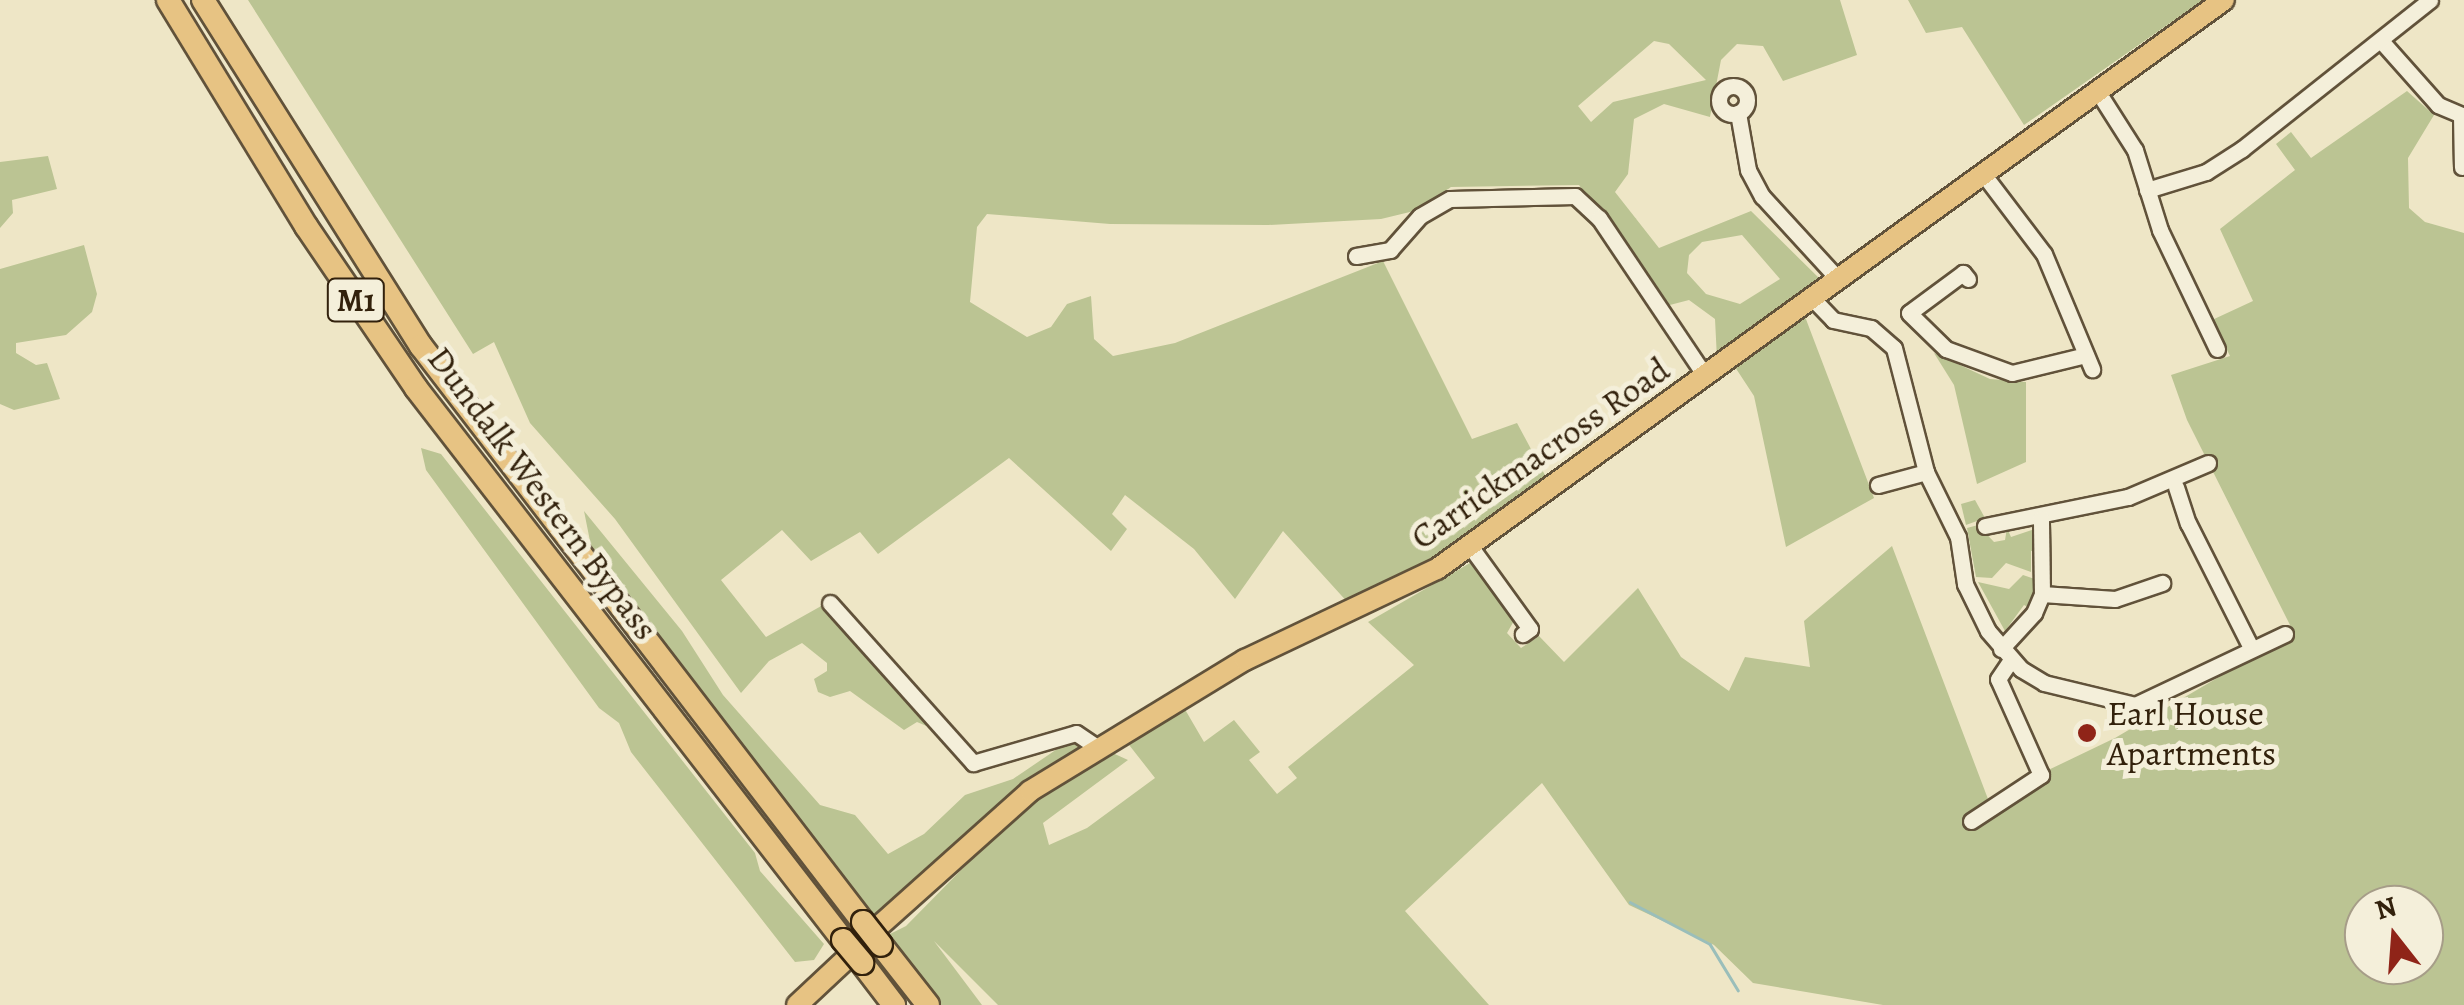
<!DOCTYPE html>
<style>
body{margin:0}
#map{position:relative;width:2464px;height:1005px;overflow:hidden;background:#eee6c6;font-family:Alegreya,serif}
div>[style]{position:absolute}
[style*='--x']{left:calc(var(--x)*1px);top:calc(var(--y)*1px);width:calc(var(--w)*1px);rotate:calc(var(--a)*1deg)}
.green>*{inset:0;background:#bbc493}
.stream>*{height:2.5px;margin:-1.25px;padding:0 1.25px;transform-origin:1.25px;border-radius:1.25px;background:#9abeba}
.roads{filter:drop-shadow(2px 0 #61523a) drop-shadow(-2px 0 #61523a) drop-shadow(0 2px #61523a) drop-shadow(0 -2px #61523a)}
.minor>*{height:15px;margin:-7.5px;padding:0 7.5px;transform-origin:7.5px;border-radius:7.5px;background:#f4efda}
.minor>.ring{margin:-7.5px;padding:0;box-sizing:content-box;background:none;border:15px solid #f4efda;border-radius:50%}
.major>*{height:20px;margin:-10px;padding:0 10px;transform-origin:10px;border-radius:10px;background:#e7c383}
.highway>*{height:22px;margin:-11px;padding:0 11px;transform-origin:11px;border-radius:11px;background:#e7c383}
.bridges{filter:drop-shadow(2px 0 #32210c) drop-shadow(-2px 0 #32210c) drop-shadow(0 2px #32210c) drop-shadow(0 -2px #32210c)}
.highway-bridge>*{height:22px;margin:-11px;padding:0 11px;transform-origin:11px;border-radius:11px;background:#e7c383}
.dots>*{width:28px;height:28px;translate:-50% -50%;box-sizing:border-box;border:5px solid #f4efda;border-radius:50%}
span{translate:-50% -50%;white-space:nowrap;text-align:center;line-height:1.15;-webkit-text-stroke:10px #f4efda;paint-order:stroke}
.shield-label span{padding:2px 8px;background:#f4efda;border:2px solid;border-radius:8px;-webkit-text-stroke-width:0}
.shield-label{font-size:32px;color:#32210c;font-weight:700}
.street-label{font-size:35px;color:#32210c}
.poi-label{font-size:35px;color:#32210c}
.left{translate:0 -50%;text-align:left}
.north{position:absolute;left:2344px;top:885px;width:100px;height:100px;box-sizing:border-box;background:#f4efda;border:2px solid #a69d88;border-radius:50%;rotate:343deg;font-size:28px;font-weight:700;line-height:40px;text-align:center;color:#32210c}
.north::after{content:'';display:block;margin:auto;width:35px;height:45px;background:#8f2418;clip-path:polygon(50% 0,100% 100%,50% 72%,0 100%)}
</style>
<div id="map">
<div class="green">
<i style="clip-path:polygon(evenodd,248px 0,1840px 0,1857px 55px,1783px 81px,1763px 46px,1737px 44px,1721px 60px,1710px 117px,1664px 104px,1634px 119px,1628px 174px,1615px 192px,1659px 248px,1751px 211px,1822px 281px,1717px 359px,1715px 319px,1689px 300px,1666px 306px,1579px 185px,1451px 187px,1414px 211px,1381px 219px,1268px 225px,1110px 224px,987px 214px,977px 227px,970px 302px,1027px 337px,1051px 327px,1067px 304px,1091px 296px,1094px 339px,1113px 356px,1175px 343px,1383px 261px,1472px 439px,1517px 423px,1546px 477px,1444px 551px,1350px 605px,1283px 531px,1235px 599px,1194px 549px,1125px 495px,1112px 514px,1127px 529px,1111px 551px,1009px 458px,878px 554px,860px 532px,811px 561px,782px 530px,721px 580px,766px 637px,823px 605px,929px 727px,917px 722px,904px 730px,850px 691px,830px 697px,818px 692px,814px 679px,827px 671px,827px 663px,802px 643px,769px 661px,741px 693px,615px 519px,530px 423px,494px 342px,473px 354px,248px 0,1654px 41px,1669px 44px,1706px 80px,1613px 102px,1591px 122px,1578px 106px,1654px 41px,248px 0,1742px 235px,1780px 279px,1740px 304px,1706px 294px,1687px 273px,1689px 255px,1702px 242px,1742px 235px)"></i>
<i style="clip-path:polygon(1908px 0,2203px 0,2024px 125px,1962px 27px,1926px 33px)"></i>
<i style="clip-path:polygon(evenodd,2407px 91px,2434px 115px,2408px 158px,2409px 208px,2425px 222px,2464px 233px,2464px 1005px,1883px 1005px,1753px 983px,1714px 945px,1629px 905px,1542px 783px,1405px 911px,1489px 1005px,998px 1005px,934px 941px,982px 1005px,941px 1005px,886px 936px,906px 926px,1027px 803px,1106px 750px,1128px 760px,1043px 823px,1049px 845px,1087px 828px,1155px 778px,1126px 741px,1183px 706px,1204px 742px,1234px 720px,1260px 752px,1249px 760px,1277px 794px,1297px 778px,1288px 767px,1414px 665px,1368px 622px,1470px 563px,1515px 619px,1507px 633px,1521px 648px,1539px 636px,1564px 662px,1638px 588px,1681px 657px,1729px 691px,1745px 657px,1810px 667px,1804px 621px,1892px 546px,1988px 799px,2115px 738px,2294px 633px,2187px 420px,2171px 375px,2230px 356px,2212px 320px,2253px 301px,2220px 229px,2295px 170px,2276px 144px,2291px 132px,2311px 158px,2407px 91px,2364px 905px,2424px 905px,2424px 965px,2364px 965px,2364px 905px)"></i>
<i style="clip-path:polygon(48px 156px,57px 189px,12px 200px,13px 213px,0 228px,0 162px)"></i>
<i style="clip-path:polygon(84px 245px,97px 294px,92px 312px,66px 335px,16px 343px,16px 353px,36px 365px,47px 363px,60px 399px,14px 410px,0 404px,0 269px)"></i>
<i style="clip-path:polygon(1804px 314px,1874px 498px,1786px 547px,1754px 396px,1735px 367px)"></i>
<i style="clip-path:polygon(1934px 353px,1990px 379px,2026px 382px,2026px 462px,1977px 484px,1954px 385px)"></i>
<i style="clip-path:polygon(421px 448px,441px 454px,755px 853px,760px 871px,824px 944px,814px 960px,795px 962px,631px 752px,619px 723px,599px 708px,426px 470px)"></i>
<i style="clip-path:polygon(1975px 500px,1985px 518px,1966px 525px,1961px 504px)"></i>
<i style="clip-path:polygon(584px 511px,682px 631px,723px 695px,820px 805px,855px 815px,888px 854px,924px 834px,965px 795px,1013px 779px,1066px 743px,1083px 746px,999px 807px,871px 919px,593px 556px)"></i>
<i style="clip-path:polygon(1978px 525px,1994px 542px,2005px 540px,2007px 528px,2011px 537px,2035px 529px,2039px 551px,2031px 551px,2031px 572px,2006px 563px,1992px 578px,1976px 577px,1967px 528px)"></i>
<i style="clip-path:polygon(2023px 575px,2038px 580px,2031px 609px,2024px 605px,2005px 631px,1978px 582px,2009px 589px)"></i>
</div>
<div class="stream">
<i style="--x:1630;--y:902;--w:90;--a:27.7"></i>
<i style="--x:1710;--y:944;--w:54;--a:58.7"></i>
</div>
<div class="roads">
<div class="minor">
<i style="--x:2383;--y:43;--w:83;--a:48.4"></i>
<i style="--x:2438;--y:105;--w:28;--a:23"></i>
<i class="ring" style="left:1719px;top:86px;width:13px;height:13px"></i>
<i style="--x:2098;--y:92;--w:69;--a:57.5"></i>
<i style="--x:2135;--y:150;--w:84;--a:72.6"></i>
<i style="--x:2160;--y:230;--w:132;--a:64.4"></i>
<i style="--x:1738;--y:113;--w:58;--a:80"></i>
<i style="--x:1748;--y:170;--w:30;--a:62"></i>
<i style="--x:1762;--y:196;--w:114;--a:47.5"></i>
<i style="--x:2461;--y:116;--w:51;--a:88.9"></i>
<i style="--x:1984;--y:175;--w:99;--a:52.8"></i>
<i style="--x:2044;--y:254;--w:125;--a:67.3"></i>
<i style="--x:2147;--y:190;--w:62;--a:-17"></i>
<i style="--x:2206;--y:172;--w:43;--a:-32.6"></i>
<i style="--x:2242;--y:149;--w:240;--a:-38.4"></i>
<i style="--x:1356;--y:256;--w:35;--a:-10"></i>
<i style="--x:1390;--y:250;--w:45;--a:-48.6"></i>
<i style="--x:1420;--y:216;--w:34;--a:-30"></i>
<i style="--x:1450;--y:199;--w:125;--a:-1.4"></i>
<i style="--x:1575;--y:196;--w:33;--a:43"></i>
<i style="--x:1599;--y:218;--w:190;--a:56.1"></i>
<i style="--x:1968;--y:279;--w:8;--a:-130"></i>
<i style="--x:1963;--y:273;--w:67;--a:143.5"></i>
<i style="--x:1909;--y:313;--w:52;--a:44.2"></i>
<i style="--x:1946;--y:349;--w:70;--a:20"></i>
<i style="--x:2012;--y:373;--w:76;--a:-13.7"></i>
<i style="--x:1813;--y:299;--w:29;--a:46"></i>
<i style="--x:1833;--y:320;--w:39;--a:12"></i>
<i style="--x:1871;--y:328;--w:30;--a:41"></i>
<i style="--x:1894;--y:348;--w:128;--a:75.5"></i>
<i style="--x:1926;--y:472;--w:72;--a:63.8"></i>
<i style="--x:1958;--y:537;--w:48;--a:81.5"></i>
<i style="--x:1965;--y:584;--w:52;--a:63.9"></i>
<i style="--x:1988;--y:631;--w:50;--a:49"></i>
<i style="--x:2021;--y:669;--w:27;--a:31"></i>
<i style="--x:2044;--y:683;--w:94;--a:13.6"></i>
<i style="--x:2135;--y:705;--w:166;--a:-25.3"></i>
<i style="--x:1878;--y:485;--w:50;--a:-15.2"></i>
<i style="--x:2176;--y:487;--w:38;--a:72"></i>
<i style="--x:2188;--y:523;--w:138;--a:63.2"></i>
<i style="--x:1985;--y:526;--w:146;--a:-11.5"></i>
<i style="--x:2128;--y:497;--w:87;--a:-23"></i>
<i style="--x:1470;--y:546;--w:102;--a:54.1"></i>
<i style="--x:1530;--y:629;--w:9;--a:144"></i>
<i style="--x:2042;--y:594;--w:73;--a:3.9"></i>
<i style="--x:2115;--y:599;--w:50;--a:-18.8"></i>
<i style="--x:830;--y:603;--w:215;--a:48.2"></i>
<i style="--x:973;--y:763;--w:107;--a:-16.2"></i>
<i style="--x:1076;--y:733;--w:25;--a:34"></i>
<i style="--x:2001;--y:649;--w:49;--a:-47.5"></i>
<i style="--x:2034;--y:613;--w:21;--a:-67"></i>
<i style="--x:2042;--y:594;--w:76;--a:-90.8"></i>
<i style="--x:1971;--y:821;--w:84;--a:-33.3"></i>
<i style="--x:2041;--y:775;--w:105;--a:-114.1"></i>
<i style="--x:1998;--y:679;--w:23;--a:-56"></i>
</div>
<div class="major">
<i style="--x:877;--y:928;--w:205;--a:-41.8"></i>
<i style="--x:1030;--y:791;--w:252;--a:-31.4"></i>
<i style="--x:1245;--y:660;--w:212;--a:-25.4"></i>
<i style="--x:1437;--y:569;--w:971;--a:-35.87"></i>
<i style="--x:797;--y:1005;--w:63;--a:-43.1"></i>
</div>
<div class="highway">
<i style="--x:168;--y:0;--w:265;--a:58.6"></i>
<i style="--x:306;--y:226;--w:196;--a:55.8"></i>
<i style="--x:416;--y:388;--w:698;--a:52.28"></i>
<i style="--x:203;--y:0;--w:409;--a:57.8"></i>
<i style="--x:421;--y:346;--w:726;--a:52.5"></i>
<i style="--x:881;--y:945;--w:76;--a:51.9"></i>
<i style="--x:862;--y:963;--w:53;--a:52.7"></i>
</div>
</div>
<div class="bridges">
<div class="highway-bridge">
<i style="--x:863;--y:922;--w:29;--a:52"></i>
<i style="--x:843;--y:940;--w:30;--a:50"></i>
</div>
</div>
<div class="dots">
<i style="left:2087px;top:733px;background:#8f2418"></i>
</div>
<div class="shield-label">
<span style="left:356px;top:300px">M1</span>
</div>
<div class="street-label">
<span style="left:1540px;top:453px;rotate:-35deg">Carrickmacross Road</span>
<span style="left:543px;top:493px;rotate:53deg">Dundalk Western Bypass</span>
</div>
<div class="poi-label">
<span class="left" style="left:2107px;top:733px">Earl House<br>Apartments</span>
</div>
<div class="north">N</div>
</div>
